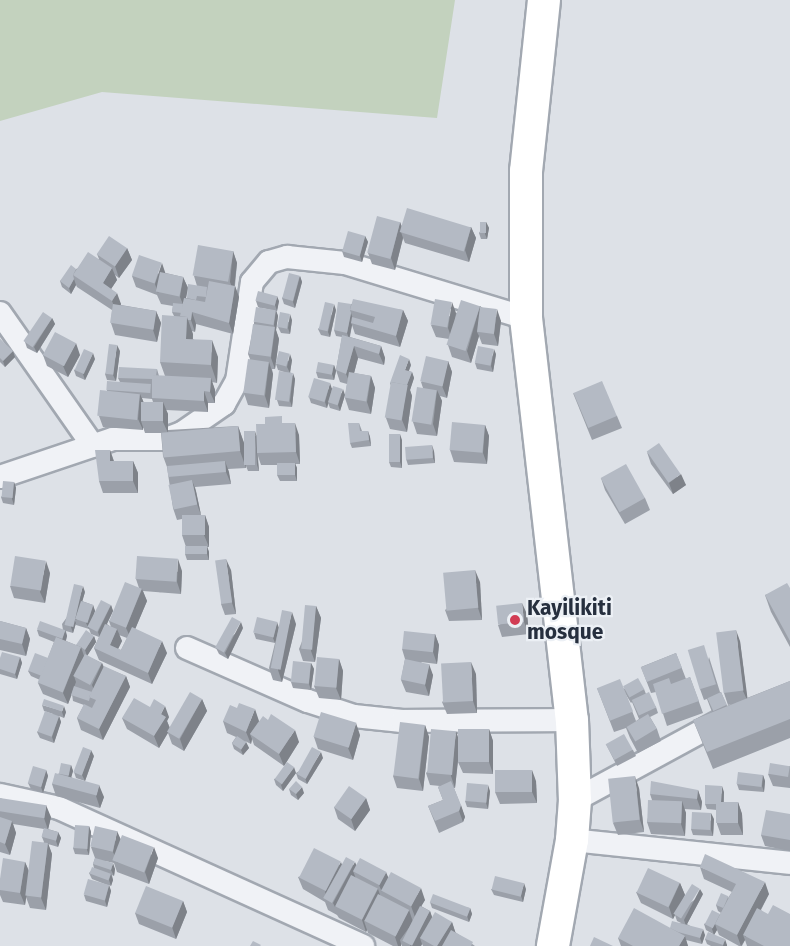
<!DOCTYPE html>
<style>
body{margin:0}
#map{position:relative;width:790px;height:946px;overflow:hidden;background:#dde1e7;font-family:"Fira Sans",sans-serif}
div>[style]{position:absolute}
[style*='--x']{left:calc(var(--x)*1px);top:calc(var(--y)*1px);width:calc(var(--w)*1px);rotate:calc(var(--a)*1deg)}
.green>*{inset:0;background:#c3d2be}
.roads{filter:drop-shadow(2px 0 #a2a8b1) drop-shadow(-2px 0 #a2a8b1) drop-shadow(0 2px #a2a8b1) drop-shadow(0 -2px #a2a8b1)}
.street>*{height:22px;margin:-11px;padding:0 11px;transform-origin:11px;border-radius:11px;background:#f0f2f6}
.secondary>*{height:32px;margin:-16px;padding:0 16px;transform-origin:16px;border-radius:16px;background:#fff}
.wall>*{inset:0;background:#9ba0a9}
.shaded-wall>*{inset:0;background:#7e8289}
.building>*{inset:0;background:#b4bac4;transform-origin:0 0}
.dots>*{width:16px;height:16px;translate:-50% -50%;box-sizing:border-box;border:3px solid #ecf0f5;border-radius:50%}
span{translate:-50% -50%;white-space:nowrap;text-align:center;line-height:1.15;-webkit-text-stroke:4.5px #ecf0f5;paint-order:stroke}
.poi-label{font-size:21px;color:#262f3e;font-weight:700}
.left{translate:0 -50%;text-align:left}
</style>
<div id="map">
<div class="green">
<i style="clip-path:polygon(0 0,455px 0,437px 118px,102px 92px,0 121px)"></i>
</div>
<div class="roads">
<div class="street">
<i style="--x:0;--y:313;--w:162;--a:55"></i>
<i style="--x:0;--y:477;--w:119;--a:-18.6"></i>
<i style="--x:113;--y:439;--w:53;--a:0"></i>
<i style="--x:166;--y:439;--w:17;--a:-21"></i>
<i style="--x:182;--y:433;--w:51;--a:-34.6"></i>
<i style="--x:224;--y:404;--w:26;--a:-61"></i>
<i style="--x:237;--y:381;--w:100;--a:-81.4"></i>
<i style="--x:252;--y:282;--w:26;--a:-50"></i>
<i style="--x:269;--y:262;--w:19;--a:-16"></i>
<i style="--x:287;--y:257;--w:58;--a:5.9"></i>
<i style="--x:345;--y:263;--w:189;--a:16.9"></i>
<i style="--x:187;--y:648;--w:132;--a:23.7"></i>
<i style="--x:308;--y:701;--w:48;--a:18.1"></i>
<i style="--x:354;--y:716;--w:48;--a:5.9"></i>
<i style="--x:402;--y:721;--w:170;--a:-0.3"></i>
<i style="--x:0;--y:795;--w:60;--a:12.4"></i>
<i style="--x:59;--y:808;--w:334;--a:24.4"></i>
<i style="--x:575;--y:800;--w:170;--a:-28.5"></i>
<i style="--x:572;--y:840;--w:219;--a:6"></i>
</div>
<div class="secondary">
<i style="--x:544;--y:0;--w:172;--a:96"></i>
<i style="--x:526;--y:171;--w:147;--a:90"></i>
<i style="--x:526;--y:318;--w:405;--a:83.5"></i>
<i style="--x:572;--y:720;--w:80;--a:87.9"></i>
<i style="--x:575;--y:800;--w:40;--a:94.3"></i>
<i style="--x:572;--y:840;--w:108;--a:100.2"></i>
</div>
</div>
<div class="wall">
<i style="clip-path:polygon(400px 222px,402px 227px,471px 227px,476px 238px,469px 262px,405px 243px,403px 238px,395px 270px,372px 264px,368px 253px)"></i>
<i style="clip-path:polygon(486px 222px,489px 228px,487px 239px,481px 239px,479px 233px)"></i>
<i style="clip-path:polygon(365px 236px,368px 242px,362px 262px,344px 257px,342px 251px)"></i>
<i style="clip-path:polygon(127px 248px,132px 260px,119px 278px,115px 275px,117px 280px,111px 289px,121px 304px,121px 305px,156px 311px,161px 323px,157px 342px,115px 335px,111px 323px,112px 310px,77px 287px,76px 285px,71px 294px,62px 287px,60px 281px,76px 269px,99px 259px,97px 254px)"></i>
<i style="clip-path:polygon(evenodd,233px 251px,237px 263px,235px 286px,239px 297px,233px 334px,196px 324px,195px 332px,192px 331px,193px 339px,218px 357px,217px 383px,212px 382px,215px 390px,215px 403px,208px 403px,208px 412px,166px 410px,168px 414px,168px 430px,238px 426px,244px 443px,257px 435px,284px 423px,299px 435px,300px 464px,295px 464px,297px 468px,297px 481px,280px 481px,277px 475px,277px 465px,261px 465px,258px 456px,259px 471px,248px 471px,246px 466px,246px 468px,228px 469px,231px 484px,195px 487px,201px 515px,205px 515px,209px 527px,209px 547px,207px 547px,209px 552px,209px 560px,187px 560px,185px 554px,186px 547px,182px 535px,182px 519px,177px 520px,173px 508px,167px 467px,163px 456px,161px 433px,145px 433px,143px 427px,143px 430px,103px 427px,99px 416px,107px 391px,107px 390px,120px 382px,118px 378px,157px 369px,159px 376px,165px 376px,160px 362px,174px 316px,172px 312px,173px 306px,161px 304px,157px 295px,136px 287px,132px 276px,166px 273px,183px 277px,188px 288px,186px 298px,187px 298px,197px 286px,194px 276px,233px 251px,142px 398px,152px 399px,153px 402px,143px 402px,142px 398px)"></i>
<i style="clip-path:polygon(300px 276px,302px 282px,295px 308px,284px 304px,282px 298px)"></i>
<i style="clip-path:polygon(256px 301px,279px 301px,277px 311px,276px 311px,278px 316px,276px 330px,279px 339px,275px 369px,272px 369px,273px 374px,269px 408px,248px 405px,244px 393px,250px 359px,248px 354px,254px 324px,254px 322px,271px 310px,258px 307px)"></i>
<i style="clip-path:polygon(351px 304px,403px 310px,408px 321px,400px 347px,355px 334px,352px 325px,350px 337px,381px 346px,385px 358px,384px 365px,358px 358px,354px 373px,371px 376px,375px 388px,371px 414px,349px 410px,345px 398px,347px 384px,340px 382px,336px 370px,342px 337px,336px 336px,334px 330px)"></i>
<i style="clip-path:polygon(480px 306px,501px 321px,498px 346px,482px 344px,479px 336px,471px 363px,452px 357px,448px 345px,449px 339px,436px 337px,431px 325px,456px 313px)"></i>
<i style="clip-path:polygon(336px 310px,330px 337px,321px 335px,318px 329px)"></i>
<i style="clip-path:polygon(52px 318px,55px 324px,37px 353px,27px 348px,25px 342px)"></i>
<i style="clip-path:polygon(292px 320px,290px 334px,281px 333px,278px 327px)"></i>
<i style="clip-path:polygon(0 339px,15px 357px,5px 367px,0 362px)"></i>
<i style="clip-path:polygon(120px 351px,116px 381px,107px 380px,105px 374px)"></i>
<i style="clip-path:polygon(496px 354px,493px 372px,477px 369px,475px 363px)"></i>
<i style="clip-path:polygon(43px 355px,80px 355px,68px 377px,47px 366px)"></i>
<i style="clip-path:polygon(95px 359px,85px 380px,76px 376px,74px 370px)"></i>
<i style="clip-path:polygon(292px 360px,290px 372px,295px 379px,292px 407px,279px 406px,277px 400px,284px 372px,278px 370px,276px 364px)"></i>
<i style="clip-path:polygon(448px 361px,452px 372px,447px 398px,440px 396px,442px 401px,437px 436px,417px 434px,413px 422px,423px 388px,421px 382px)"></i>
<i style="clip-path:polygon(334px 365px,336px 371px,334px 380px,318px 378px,316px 372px)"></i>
<i style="clip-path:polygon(411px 365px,409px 371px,412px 372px,414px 378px,410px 390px,412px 396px,407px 432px,390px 429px,386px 418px,391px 386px,390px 383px)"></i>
<i style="clip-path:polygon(332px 388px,345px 395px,340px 411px,330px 408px,328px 403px,327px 408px,311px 403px,309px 397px)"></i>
<i style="clip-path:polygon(573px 393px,617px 416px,622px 428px,592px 440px)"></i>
<i style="clip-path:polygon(359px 423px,362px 431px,368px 431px,370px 437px,371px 446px,352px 448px,350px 443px)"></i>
<i style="clip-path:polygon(485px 425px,489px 436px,487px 464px,454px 462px,450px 450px)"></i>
<i style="clip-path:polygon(402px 440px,402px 468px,391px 467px,389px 462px)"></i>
<i style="clip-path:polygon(110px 450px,114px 461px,133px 461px,138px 473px,138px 493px,103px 493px,99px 481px)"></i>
<i style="clip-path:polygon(434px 451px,435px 463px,408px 465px,406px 459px)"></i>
<i style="clip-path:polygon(647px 452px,686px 485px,673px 494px,651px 464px)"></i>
<i style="clip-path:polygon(601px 478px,645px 498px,650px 510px,625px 524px,605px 490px)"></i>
<i style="clip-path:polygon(14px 482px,16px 488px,14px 505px,3px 503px,1px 497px)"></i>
<i style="clip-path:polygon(231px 570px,236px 614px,225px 615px,221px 604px)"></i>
<i style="clip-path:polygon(evenodd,182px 571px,181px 594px,143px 591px,147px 601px,135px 629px,167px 653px,152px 684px,99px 660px,94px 648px,99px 637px,91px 634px,89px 629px,76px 625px,76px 623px,73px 633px,66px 631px,67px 636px,66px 641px,76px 645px,94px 636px,96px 642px,87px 656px,102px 663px,104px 667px,126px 676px,130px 687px,103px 740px,81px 730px,77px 718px,84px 705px,73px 701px,72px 694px,68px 704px,43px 694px,38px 683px,40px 680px,31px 676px,28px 671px,48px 658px,54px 642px,39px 636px,37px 630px,63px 630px,62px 624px,85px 592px,82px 601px,93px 605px,95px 611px,92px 621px,111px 605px,113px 611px,107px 624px,111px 627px,109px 621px,139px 588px,136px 579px,182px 571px,119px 635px,127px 638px,121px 650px,118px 649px,122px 641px,119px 635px)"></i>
<i style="clip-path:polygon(50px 573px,45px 603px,14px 598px,10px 586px)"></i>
<i style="clip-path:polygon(480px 582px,482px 620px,449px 621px,445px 610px)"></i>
<i style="clip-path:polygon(790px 588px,790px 647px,771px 612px,765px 595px)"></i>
<i style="clip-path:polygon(316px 606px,321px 618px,315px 662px,303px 661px,299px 649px)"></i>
<i style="clip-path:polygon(527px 614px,529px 634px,502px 637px,498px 625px)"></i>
<i style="clip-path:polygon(0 621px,26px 628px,30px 639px,26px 656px,0 650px)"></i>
<i style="clip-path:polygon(296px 624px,282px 682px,273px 680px,269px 668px,275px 643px,256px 639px,254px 633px,279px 627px)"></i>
<i style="clip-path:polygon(243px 628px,228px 659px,219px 654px,216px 648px)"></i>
<i style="clip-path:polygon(435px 634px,439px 645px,437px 664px,421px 662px,433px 675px,429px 696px,406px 692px,401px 680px,405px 659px,402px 649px)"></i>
<i style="clip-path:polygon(740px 641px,747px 698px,790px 681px,790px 738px,713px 769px,693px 720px,712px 712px,707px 699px,704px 700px,700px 689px,709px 657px,720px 692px,721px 692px,727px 706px,731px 704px,728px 705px,724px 693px)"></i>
<i style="clip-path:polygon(676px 653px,686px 679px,690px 677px,703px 713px,667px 726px,656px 692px,651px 693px,641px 667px)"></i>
<i style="clip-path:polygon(20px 657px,22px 663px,17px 679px,0 674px,0 658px)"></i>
<i style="clip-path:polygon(339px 659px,343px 671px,341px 700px,319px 698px,314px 686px)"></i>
<i style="clip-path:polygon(311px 663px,314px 669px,311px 690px,293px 688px,291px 682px)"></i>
<i style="clip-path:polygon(476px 674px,477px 713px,447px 714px,442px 702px)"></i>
<i style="clip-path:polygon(evenodd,597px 688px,644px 689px,646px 694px,656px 707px,658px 713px,650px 717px,657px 729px,661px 741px,638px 753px,630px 738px,626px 728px,614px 732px,597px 688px,625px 693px,631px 703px,632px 702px,639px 719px,636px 721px,625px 693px)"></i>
<i style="clip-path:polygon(202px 699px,207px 711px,184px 751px,172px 744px,168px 733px,159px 748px,127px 729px,122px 718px,169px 717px,167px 721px,170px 728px)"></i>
<i style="clip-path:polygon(42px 705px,66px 712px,64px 718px,59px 716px,61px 722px,54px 743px,40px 738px,37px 732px,53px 714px,44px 711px)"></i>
<i style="clip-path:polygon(223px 721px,259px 721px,299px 742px,284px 766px,254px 745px,252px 739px,251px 744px,245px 741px,246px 742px,249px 748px,243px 755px,234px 749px,232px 743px,236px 737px,227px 733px)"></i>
<i style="clip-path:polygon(425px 725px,429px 737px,423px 791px,397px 788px,393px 776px)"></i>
<i style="clip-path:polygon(489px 729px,493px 741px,493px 774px,463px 773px,458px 762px,458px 758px,455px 788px,454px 788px,465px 817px,463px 822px,439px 833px,428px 806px,443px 800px,438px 787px,440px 786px,430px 785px,426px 773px,458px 738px)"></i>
<i style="clip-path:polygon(360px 735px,353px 760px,318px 749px,314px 737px)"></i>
<i style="clip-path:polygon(606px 744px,633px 750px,636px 756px,617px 766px)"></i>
<i style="clip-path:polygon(94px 756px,85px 781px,76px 778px,74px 772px)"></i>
<i style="clip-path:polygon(323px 758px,307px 784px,298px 779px,296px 773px)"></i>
<i style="clip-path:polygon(71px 765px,73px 771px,71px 777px,104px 797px,100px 808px,56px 796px,52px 784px,58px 774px)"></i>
<i style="clip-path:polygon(790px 766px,790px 788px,773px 786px,768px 774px)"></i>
<i style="clip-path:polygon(46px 770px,48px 776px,43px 793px,31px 789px,28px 783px)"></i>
<i style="clip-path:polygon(296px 773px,283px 791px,276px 785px,274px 779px)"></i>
<i style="clip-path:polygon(763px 775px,765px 781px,764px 792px,739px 790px,737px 784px)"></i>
<i style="clip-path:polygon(536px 781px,537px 803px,500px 804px,495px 792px)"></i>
<i style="clip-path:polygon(639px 788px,644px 832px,618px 835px,613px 823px)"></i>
<i style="clip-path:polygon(289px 789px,304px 793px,298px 800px,291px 795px)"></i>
<i style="clip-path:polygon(698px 790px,702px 802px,701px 810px,684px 809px,686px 813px,685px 836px,651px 834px,647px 822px,652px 800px,650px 794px)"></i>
<i style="clip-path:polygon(490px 791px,488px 809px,467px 807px,465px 801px)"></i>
<i style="clip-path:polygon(724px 792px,724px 802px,738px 802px,742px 814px,743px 835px,721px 835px,717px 824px,717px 810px,707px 809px,705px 804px)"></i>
<i style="clip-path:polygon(0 798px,51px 817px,48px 829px,58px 832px,61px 838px,58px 847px,48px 844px,52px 854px,46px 910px,30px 908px,26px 897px,25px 905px,3px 902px,0 895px,0 879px,25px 862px,29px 871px,44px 842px,42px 837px,44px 829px,13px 824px,16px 833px,10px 855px,0 852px)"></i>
<i style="clip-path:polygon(366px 798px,370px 810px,355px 831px,338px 819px,334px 807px)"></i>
<i style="clip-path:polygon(790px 814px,790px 851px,765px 846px,761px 835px)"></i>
<i style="clip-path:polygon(714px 819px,713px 836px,693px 835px,691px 829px)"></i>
<i style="clip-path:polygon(89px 826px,91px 832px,89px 855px,75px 854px,73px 848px)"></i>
<i style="clip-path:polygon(120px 840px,158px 858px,149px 884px,117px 872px,114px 863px,105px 861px,115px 869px,114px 876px,112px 875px,113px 880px,111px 886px,109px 885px,111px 891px,107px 907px,86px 901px,84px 895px,107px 885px,92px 879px,89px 873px,94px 868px,93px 864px,95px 858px,91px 847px)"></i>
<i style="clip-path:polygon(342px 864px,357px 865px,388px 877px,425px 900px,421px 906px,430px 911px,432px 917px,452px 922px,455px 932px,475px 946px,423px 946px,422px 944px,421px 946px,402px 946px,401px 944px,401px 946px,393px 946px,368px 933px,367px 930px,366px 932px,339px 918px,337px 915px,328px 910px,325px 902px,303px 889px,298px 877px)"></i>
<i style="clip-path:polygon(700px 867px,769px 894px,761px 910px,790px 946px,747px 946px,745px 940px,742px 946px,739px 946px,719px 935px,717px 930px,714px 935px,727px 945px,727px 946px,711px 946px,707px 944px,705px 939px,713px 934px,706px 930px,704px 924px,720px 914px,721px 913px,718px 911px,716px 905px,728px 896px,728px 898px,732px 892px,704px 879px)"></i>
<i style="clip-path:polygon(680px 883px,685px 895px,677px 912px,703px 894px,687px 924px,705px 935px,702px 944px,686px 940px,688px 946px,621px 946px,618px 938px,670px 928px,681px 923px,677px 921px,675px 915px,673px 919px,641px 903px,636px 892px)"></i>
<i style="clip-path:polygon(491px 889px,526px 889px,523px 902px,494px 895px)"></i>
<i style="clip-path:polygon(183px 901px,187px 912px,176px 939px,139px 924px,135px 913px)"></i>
<i style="clip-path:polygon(430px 902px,470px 908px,472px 914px,469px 922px,432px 908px)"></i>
</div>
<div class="shaded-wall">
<i style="clip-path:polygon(400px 222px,404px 233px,401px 232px,403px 238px,395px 270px,391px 258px)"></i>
<i style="clip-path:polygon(486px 222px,489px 228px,487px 239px,485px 234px)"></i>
<i style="clip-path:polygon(471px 227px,476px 238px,469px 262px,465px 250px)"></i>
<i style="clip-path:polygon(365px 236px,368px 242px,362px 262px,360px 256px)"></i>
<i style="clip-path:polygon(127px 248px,132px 260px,119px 278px,115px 266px)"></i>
<i style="clip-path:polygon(233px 251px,237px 263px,234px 289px,235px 286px,239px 297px,233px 334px,229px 323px,234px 293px,230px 282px)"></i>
<i style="clip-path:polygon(162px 263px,166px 275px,158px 293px,155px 284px)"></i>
<i style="clip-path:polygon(112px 268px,117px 280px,107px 295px,103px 283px)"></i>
<i style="clip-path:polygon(300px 276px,302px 282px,295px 308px,293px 302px)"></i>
<i style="clip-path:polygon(183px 277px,188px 288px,184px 307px,180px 297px)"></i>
<i style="clip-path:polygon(74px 279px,76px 285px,71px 294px,69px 288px)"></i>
<i style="clip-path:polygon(117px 293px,121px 304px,116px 312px,112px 301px)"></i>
<i style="clip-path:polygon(277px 296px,279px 301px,277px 311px,275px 305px)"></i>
<i style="clip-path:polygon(452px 302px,456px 313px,452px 340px,448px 328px)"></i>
<i style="clip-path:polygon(334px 304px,336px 310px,330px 337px,328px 332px)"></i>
<i style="clip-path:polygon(480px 306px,484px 318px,477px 332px,479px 336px,471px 363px,467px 351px)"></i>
<i style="clip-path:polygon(497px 309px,501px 321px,498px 346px,494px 334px)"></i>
<i style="clip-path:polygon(276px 310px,278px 316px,276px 330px,279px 339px,275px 369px,271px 358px,275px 328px,274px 325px)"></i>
<i style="clip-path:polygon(403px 310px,408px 321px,400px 347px,396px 336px)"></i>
<i style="clip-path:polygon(156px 311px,161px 323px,157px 342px,153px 330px)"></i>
<i style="clip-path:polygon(192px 312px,196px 324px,195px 332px,191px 320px)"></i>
<i style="clip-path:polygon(351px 313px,353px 319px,351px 323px,352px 325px,349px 339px,347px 333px)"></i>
<i style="clip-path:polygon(290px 314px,292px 320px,290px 334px,288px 328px)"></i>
<i style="clip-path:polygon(187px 317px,193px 334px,192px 356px,186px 339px)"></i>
<i style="clip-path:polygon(52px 318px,55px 324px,37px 353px,34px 347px)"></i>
<i style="clip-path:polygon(212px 340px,218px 357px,217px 383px,211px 365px)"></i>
<i style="clip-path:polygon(76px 343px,80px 355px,68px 377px,63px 366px)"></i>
<i style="clip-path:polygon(117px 345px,120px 351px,116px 381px,113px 375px)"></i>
<i style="clip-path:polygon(354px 346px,358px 358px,351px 385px,346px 374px)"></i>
<i style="clip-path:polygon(381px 346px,385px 358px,384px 365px,379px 354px)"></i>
<i style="clip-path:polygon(494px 349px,496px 354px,493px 372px,491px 366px)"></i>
<i style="clip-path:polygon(13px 351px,15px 357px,5px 367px,3px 361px)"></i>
<i style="clip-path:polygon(93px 353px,95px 359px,85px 380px,83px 374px)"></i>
<i style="clip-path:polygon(290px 354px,292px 360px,290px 373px,287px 367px)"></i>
<i style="clip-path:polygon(409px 359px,411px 365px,407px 375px,405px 370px)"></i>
<i style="clip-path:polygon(448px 361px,452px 372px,447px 398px,442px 386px)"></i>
<i style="clip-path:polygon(269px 362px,273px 374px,269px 408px,265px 396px)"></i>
<i style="clip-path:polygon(334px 365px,336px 371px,334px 380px,332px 374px)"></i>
<i style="clip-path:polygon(412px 372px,414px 378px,410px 390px,412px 396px,407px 432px,402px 420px,406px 387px)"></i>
<i style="clip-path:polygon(293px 373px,295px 379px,292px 407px,290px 401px)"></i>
<i style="clip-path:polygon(371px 376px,375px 388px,371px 414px,367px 402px)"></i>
<i style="clip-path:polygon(211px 378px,215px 390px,215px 403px,210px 392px)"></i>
<i style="clip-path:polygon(330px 383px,332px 389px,327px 408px,325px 402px)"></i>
<i style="clip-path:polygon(343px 389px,345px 395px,340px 411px,338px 405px)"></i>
<i style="clip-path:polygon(437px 390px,442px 401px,437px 436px,433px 424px)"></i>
<i style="clip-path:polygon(204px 391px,208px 403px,208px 412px,204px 401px)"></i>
<i style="clip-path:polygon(140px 394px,145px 405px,141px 421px,143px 427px,143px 430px,138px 419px)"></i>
<i style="clip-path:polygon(163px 402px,168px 414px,168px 433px,163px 422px)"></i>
<i style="clip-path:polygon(295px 423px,299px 435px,300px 464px,296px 452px)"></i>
<i style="clip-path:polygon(485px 425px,489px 436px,487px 464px,483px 453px)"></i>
<i style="clip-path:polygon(238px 426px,244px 443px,246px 468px,240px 451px)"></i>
<i style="clip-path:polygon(255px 431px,257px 437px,257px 453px,259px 471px,257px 465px)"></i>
<i style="clip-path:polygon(368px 431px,370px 437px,371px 446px,369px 440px)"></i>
<i style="clip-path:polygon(400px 434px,402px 440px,402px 468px,400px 462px)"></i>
<i style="clip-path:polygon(432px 445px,434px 451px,435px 463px,433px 458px)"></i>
<i style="clip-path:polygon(110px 450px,114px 462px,110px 461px)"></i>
<i style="clip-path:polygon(133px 461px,138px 473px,138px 493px,133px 481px)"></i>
<i style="clip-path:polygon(225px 461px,229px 472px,231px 484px,226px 472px)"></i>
<i style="clip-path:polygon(295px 463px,297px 468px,297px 481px,295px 475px)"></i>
<i style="clip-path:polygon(681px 474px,686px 485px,673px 494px,669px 483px)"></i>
<i style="clip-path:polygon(192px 480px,196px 491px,201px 515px,197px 504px)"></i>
<i style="clip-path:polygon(14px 482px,16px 488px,14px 505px,12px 499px)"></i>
<i style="clip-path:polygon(205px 515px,209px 527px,209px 547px,204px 535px)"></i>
<i style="clip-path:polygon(207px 546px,209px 552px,209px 560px,207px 554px)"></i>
<i style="clip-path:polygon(178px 559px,182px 571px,181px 594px,177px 582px)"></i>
<i style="clip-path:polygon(226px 559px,231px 570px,236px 614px,232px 603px)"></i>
<i style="clip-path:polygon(46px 561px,50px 573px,45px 603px,40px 592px)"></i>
<i style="clip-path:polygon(475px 570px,480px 582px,482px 620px,478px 608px)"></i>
<i style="clip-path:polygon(83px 586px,85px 592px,77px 620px,74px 619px,76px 623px,73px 633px,71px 627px)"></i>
<i style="clip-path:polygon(142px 589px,147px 601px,131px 639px,126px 628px)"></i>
<i style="clip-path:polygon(522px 603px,527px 614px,529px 634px,524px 622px)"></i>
<i style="clip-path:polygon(93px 605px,95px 611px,89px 629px,86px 623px)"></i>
<i style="clip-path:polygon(111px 605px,113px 611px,100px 638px,98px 632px)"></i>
<i style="clip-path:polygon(316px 606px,321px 618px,315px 662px,311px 651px)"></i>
<i style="clip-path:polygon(292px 612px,296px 624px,282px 682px,278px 670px)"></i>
<i style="clip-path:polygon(241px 622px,243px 628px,228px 659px,225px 653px)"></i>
<i style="clip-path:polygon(277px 622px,279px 628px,275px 643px,273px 638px)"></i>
<i style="clip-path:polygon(26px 628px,30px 639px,26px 656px,22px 644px)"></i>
<i style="clip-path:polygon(117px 629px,122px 641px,114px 657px,110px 645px)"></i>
<i style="clip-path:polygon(65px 630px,67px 636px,64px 646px,62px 640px)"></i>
<i style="clip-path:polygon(736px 630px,740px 641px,748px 702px,743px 691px)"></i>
<i style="clip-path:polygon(435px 634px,439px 645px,437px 664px,433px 652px)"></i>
<i style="clip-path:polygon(94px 636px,96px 642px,87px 656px,85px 650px)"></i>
<i style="clip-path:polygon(162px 641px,167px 653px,152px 684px,148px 673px)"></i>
<i style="clip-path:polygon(81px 647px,85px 659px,74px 676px,76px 682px,68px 704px,63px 693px)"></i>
<i style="clip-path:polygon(20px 657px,22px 663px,17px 679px,15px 674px)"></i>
<i style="clip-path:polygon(339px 659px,343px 671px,341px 700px,336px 688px)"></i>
<i style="clip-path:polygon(471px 662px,476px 674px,477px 713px,473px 701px)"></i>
<i style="clip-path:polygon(102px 663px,106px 674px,96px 696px,92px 685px)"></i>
<i style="clip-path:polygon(311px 663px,314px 669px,311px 690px,309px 684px)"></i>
<i style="clip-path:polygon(429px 664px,433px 675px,429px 696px,425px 685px)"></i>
<i style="clip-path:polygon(126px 676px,130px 687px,103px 740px,99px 729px)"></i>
<i style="clip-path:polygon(202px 699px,207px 711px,184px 751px,180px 739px)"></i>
<i style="clip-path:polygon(64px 706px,66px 712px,64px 718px,62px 712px)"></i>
<i style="clip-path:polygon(165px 706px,169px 717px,167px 721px,170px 729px,159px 748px,154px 736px,161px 714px)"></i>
<i style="clip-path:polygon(255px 709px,259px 721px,250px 734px,252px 739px,251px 744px,246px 732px)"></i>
<i style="clip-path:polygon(59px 716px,61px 722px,54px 743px,52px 737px)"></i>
<i style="clip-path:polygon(356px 723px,360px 735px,353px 760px,348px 748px)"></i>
<i style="clip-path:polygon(425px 725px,429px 737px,423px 791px,419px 779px)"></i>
<i style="clip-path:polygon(489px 729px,493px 741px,493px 774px,489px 762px)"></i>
<i style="clip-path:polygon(295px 730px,299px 742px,284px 766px,279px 754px)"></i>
<i style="clip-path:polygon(456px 731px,460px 743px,455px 788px,451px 776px)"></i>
<i style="clip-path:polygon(246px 742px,249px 748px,243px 755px,241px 750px)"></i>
<i style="clip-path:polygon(91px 750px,94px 756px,85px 781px,82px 775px)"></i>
<i style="clip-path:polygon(321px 752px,323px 758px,307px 784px,305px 778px)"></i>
<i style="clip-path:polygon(71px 765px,73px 771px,70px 782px,68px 776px)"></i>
<i style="clip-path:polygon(294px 767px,296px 773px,283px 791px,281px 785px)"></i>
<i style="clip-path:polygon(46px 770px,48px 776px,43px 793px,41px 787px)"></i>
<i style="clip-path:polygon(532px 770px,536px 781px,537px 803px,532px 792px)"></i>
<i style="clip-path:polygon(763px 775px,765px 781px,764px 792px,762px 786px)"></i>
<i style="clip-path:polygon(635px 776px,639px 788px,644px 832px,640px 820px)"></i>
<i style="clip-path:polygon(99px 785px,104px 797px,100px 808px,96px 796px)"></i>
<i style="clip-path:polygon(488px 785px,490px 791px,488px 809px,486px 803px)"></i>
<i style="clip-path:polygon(722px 786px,724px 792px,723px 810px,721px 804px)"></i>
<i style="clip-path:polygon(302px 787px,304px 793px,298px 800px,296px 794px)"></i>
<i style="clip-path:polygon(698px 790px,702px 802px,701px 810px,697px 799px)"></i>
<i style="clip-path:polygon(366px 798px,370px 810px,355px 831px,351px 819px)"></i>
<i style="clip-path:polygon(682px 801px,686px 813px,685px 836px,681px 824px)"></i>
<i style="clip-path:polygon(738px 802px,742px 814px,743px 835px,738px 823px)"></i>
<i style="clip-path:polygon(46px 805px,51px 817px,48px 830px,44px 818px)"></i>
<i style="clip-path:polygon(461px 805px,465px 817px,463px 822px,459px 811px)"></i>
<i style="clip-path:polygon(711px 813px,714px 819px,713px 836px,711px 830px)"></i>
<i style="clip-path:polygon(12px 821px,16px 833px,10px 855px,5px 844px)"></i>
<i style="clip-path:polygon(89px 826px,91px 832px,89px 855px,87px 850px)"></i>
<i style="clip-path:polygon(117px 831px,122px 842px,118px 863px,113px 852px)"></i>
<i style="clip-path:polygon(58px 832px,61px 838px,58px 847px,56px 841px)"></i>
<i style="clip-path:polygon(48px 843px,52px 854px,46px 910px,41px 898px)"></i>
<i style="clip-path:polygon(154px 847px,158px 858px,149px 884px,145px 872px)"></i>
<i style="clip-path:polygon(25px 862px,30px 874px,25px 905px,20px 893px)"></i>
<i style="clip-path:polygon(341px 862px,345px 874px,328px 900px,325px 892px)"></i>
<i style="clip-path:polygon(355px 862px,360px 873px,353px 871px,356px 879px,335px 907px,333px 903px)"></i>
<i style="clip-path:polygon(113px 863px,115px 869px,114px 876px,111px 870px)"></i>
<i style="clip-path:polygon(386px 872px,391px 884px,381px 890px,384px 897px,379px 885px)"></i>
<i style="clip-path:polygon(111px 874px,113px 880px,111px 886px,109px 880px)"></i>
<i style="clip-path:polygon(765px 882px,769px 894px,746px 937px,743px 935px,745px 940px,741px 946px,737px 935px)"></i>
<i style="clip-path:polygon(524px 883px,526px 889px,523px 902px,521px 896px)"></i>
<i style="clip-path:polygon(680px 883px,685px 895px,673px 919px,669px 907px)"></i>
<i style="clip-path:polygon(109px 885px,111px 891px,107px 907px,105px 901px)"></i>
<i style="clip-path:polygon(421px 888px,425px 900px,415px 917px,411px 906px)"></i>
<i style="clip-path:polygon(378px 889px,382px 901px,364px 921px,367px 930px,366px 932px,362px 920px)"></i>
<i style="clip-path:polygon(700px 889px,703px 894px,686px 926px,684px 920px)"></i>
<i style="clip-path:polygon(183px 901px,187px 912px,176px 939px,172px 927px)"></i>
<i style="clip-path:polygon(470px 908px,472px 914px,469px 922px,467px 916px)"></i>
<i style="clip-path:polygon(409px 910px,413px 922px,400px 940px,401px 944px,401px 946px,398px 946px,395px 937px)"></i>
<i style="clip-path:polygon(430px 911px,434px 923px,420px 938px,422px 944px,421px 946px,410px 946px)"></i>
<i style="clip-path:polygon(452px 922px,456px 934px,449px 946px,437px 946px)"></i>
<i style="clip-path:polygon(715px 924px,717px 930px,714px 935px,712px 929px)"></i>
<i style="clip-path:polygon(703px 929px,705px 935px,702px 944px,700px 938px)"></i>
<i style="clip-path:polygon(685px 936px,688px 946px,679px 946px)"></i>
<i style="clip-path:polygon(725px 939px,727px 945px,727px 946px,723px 946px)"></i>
</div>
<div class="building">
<i style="left:407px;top:208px;width:67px;height:25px;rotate:17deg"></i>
<i style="left:377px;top:216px;width:24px;height:38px;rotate:15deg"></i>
<i style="left:480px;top:222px;width:6px;height:11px"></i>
<i style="left:348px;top:231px;width:18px;height:21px;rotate:16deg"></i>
<i style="left:109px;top:236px;width:22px;height:22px;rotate:34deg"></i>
<i style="left:198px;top:245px;width:36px;height:31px;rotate:10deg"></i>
<i style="clip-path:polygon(88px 252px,112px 268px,103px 283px,117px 293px,112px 301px,73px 275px)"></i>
<i style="left:139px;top:255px;width:24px;height:22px;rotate:19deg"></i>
<i style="clip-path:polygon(71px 265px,76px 269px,73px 275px,74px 279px,69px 288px,60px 281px)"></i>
<i style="left:160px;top:272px;width:24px;height:20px;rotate:12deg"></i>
<i style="left:289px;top:273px;width:11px;height:26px;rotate:15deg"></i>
<i style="clip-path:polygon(209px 281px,235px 286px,229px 323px,192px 312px,191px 320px,188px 320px,187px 317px,180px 316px,184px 298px,205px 302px)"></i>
<i style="clip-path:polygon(188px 284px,207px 287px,206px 297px,197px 296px,196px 300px,187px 298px)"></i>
<i style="left:258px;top:291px;width:20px;height:10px;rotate:15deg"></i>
<i style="clip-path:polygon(353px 299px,403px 310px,396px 336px,351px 323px,352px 317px,373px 323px,375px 317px,350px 310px)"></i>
<i style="left:435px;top:299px;width:17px;height:26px;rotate:10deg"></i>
<i style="left:461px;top:300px;width:20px;height:47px;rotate:18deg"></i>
<i style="left:325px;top:302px;width:9px;height:28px;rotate:13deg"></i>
<i style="clip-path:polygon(338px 302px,351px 304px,350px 310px,351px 313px,347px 333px,334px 330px)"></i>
<i style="left:173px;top:303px;width:10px;height:9px;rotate:6deg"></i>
<i style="left:113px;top:304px;width:44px;height:19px;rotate:9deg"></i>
<i style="left:256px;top:307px;width:20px;height:15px;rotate:9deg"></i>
<i style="left:480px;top:307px;width:17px;height:25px;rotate:7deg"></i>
<i style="left:43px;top:312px;width:11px;height:35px;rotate:34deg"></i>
<i style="left:280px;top:312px;width:10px;height:15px;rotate:11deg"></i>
<i style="clip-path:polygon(162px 315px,187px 317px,186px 339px,212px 340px,211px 365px,160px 362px)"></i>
<i style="left:253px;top:324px;width:22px;height:30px;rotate:8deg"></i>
<i style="left:55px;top:332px;width:24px;height:26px;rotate:28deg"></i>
<i style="clip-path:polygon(342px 335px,381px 346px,379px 354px,354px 346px,346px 374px,336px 370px)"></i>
<i style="clip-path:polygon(0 339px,13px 351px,3px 361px,0 358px)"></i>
<i style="left:109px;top:344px;width:8px;height:30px;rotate:7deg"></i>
<i style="left:478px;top:346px;width:16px;height:17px;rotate:11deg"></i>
<i style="left:84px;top:349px;width:10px;height:23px;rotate:24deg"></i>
<i style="left:279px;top:351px;width:11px;height:13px;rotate:15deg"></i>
<i style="clip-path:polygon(400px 355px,409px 359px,405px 370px,412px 372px,407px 385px,391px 382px,391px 383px,390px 383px)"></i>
<i style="left:426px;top:356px;width:23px;height:26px;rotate:13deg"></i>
<i style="left:248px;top:359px;width:21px;height:34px;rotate:8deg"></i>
<i style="left:318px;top:362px;width:16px;height:10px;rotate:11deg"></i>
<i style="clip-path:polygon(119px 367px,157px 369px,156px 376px,152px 375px,152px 379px,118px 378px)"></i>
<i style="left:279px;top:371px;width:14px;height:29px;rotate:8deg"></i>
<i style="left:349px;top:372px;width:22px;height:26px;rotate:10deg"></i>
<i style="clip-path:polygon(152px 375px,211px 378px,210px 392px,204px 391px,204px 401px,152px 398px)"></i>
<i style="left:314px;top:378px;width:17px;height:20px;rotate:17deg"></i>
<i style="left:107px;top:381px;width:44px;height:9px;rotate:4deg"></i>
<i style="left:602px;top:381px;width:38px;height:31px;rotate:67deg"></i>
<i style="left:391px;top:382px;width:17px;height:36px;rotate:10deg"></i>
<i style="left:333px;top:386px;width:10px;height:17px;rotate:17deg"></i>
<i style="left:417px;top:387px;width:20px;height:35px;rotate:9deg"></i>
<i style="left:100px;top:390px;width:40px;height:26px;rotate:6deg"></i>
<i style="left:141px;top:402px;width:22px;height:19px"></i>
<i style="clip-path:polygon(282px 416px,282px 423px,295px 423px,296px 452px,257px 453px,256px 424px,265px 424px,265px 417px)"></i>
<i style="left:452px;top:422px;width:33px;height:28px;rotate:5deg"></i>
<i style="clip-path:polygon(348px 423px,359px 423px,360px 431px,368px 431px,369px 440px,350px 443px)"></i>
<i style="left:238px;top:426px;width:25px;height:77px;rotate:85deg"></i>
<i style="left:244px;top:431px;width:11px;height:34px"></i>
<i style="left:389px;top:434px;width:11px;height:28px"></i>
<i style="left:659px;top:443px;width:38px;height:15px;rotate:55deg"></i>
<i style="left:432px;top:445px;width:13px;height:27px;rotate:86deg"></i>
<i style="clip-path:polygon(95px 450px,110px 450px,110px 461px,133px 461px,133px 481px,99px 481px)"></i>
<i style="left:225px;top:461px;width:11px;height:58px;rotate:85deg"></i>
<i style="left:277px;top:463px;width:18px;height:12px"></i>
<i style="left:626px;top:464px;width:39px;height:29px;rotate:61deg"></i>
<i style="left:192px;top:480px;width:25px;height:24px;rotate:78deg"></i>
<i style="left:3px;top:481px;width:11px;height:16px;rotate:5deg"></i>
<i style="left:182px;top:515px;width:23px;height:20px"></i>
<i style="left:207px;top:546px;width:8px;height:22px;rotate:90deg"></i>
<i style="left:15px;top:556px;width:31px;height:30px;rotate:9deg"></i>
<i style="left:137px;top:556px;width:41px;height:23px;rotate:4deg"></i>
<i style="left:226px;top:559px;width:44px;height:11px;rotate:82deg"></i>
<i style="left:475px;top:570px;width:38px;height:32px;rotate:85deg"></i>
<i style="left:125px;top:582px;width:18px;height:42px;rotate:22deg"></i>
<i style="clip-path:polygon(787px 583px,790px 588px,790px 641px,765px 595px)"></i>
<i style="left:74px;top:584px;width:9px;height:42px;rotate:13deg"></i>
<i style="left:101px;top:600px;width:11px;height:30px;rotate:27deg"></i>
<i style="left:81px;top:601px;width:13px;height:19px;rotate:18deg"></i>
<i style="left:522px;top:603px;width:19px;height:26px;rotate:84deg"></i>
<i style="left:305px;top:605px;width:11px;height:44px;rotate:5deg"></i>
<i style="left:282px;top:610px;width:10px;height:59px;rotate:11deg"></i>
<i style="left:232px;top:617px;width:10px;height:35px;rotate:29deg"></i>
<i style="left:257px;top:617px;width:21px;height:16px;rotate:14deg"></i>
<i style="clip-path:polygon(0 621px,26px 628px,22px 644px,0 639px)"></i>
<i style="left:40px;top:621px;width:27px;height:9px;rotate:20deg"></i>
<i style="clip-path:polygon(105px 624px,117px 629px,110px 645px,121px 650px,132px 627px,162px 641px,148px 673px,94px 648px)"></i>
<i style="clip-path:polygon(86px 630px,94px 636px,85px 650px,81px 647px,76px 645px)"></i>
<i style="left:736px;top:630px;width:61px;height:20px;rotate:83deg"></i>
<i style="left:404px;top:631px;width:31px;height:18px;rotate:6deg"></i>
<i style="left:56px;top:637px;width:27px;height:49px;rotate:22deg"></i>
<i style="left:704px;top:645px;width:41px;height:17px;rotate:73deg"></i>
<i style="clip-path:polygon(2px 652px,20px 657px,15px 674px,0 669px,0 658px)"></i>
<i style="left:35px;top:653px;width:14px;height:19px;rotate:21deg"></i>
<i style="left:676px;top:653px;width:16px;height:38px;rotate:68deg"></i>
<i style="left:85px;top:654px;width:19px;height:25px;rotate:28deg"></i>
<i style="left:317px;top:657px;width:22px;height:29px;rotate:5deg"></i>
<i style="left:405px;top:659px;width:25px;height:21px;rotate:12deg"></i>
<i style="left:293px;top:661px;width:18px;height:21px;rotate:6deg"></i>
<i style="left:471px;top:662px;width:39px;height:30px;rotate:87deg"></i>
<i style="clip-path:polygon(104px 666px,126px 676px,99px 729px,77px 718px,84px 704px,92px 708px,96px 700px,89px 697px)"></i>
<i style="clip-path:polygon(690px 677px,699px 701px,662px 714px,653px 684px,669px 678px,671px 684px)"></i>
<i style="left:638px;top:678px;width:13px;height:17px;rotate:61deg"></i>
<i style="left:620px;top:679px;width:35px;height:25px;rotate:68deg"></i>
<i style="clip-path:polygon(790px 681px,790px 719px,707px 752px,693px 720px)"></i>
<i style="clip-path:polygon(74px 686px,92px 692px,89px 697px,90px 697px,89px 701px,71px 695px)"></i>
<i style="left:190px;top:692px;width:14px;height:46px;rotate:30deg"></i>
<i style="left:649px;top:692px;width:17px;height:19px;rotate:65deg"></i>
<i style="left:721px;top:692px;width:14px;height:15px;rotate:65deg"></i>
<i style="clip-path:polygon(134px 698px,150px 707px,154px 699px,165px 706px,161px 714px,166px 717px,154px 736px,122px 718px)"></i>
<i style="left:44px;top:699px;width:21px;height:6px;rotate:19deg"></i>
<i style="clip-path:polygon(239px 703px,255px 709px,246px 732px,223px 721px,230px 705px,237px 708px)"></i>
<i style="left:45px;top:711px;width:15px;height:22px;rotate:20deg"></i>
<i style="left:321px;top:712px;width:37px;height:26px;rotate:17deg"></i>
<i style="clip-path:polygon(271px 714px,295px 730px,279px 754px,250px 734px,263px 716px,268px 720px)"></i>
<i style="left:648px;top:714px;width:17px;height:25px;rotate:59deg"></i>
<i style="left:400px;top:722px;width:25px;height:54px;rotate:7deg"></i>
<i style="left:431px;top:729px;width:25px;height:44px;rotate:5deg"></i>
<i style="left:458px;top:729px;width:31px;height:33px"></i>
<i style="left:624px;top:734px;width:18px;height:21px;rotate:61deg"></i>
<i style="left:237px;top:736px;width:11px;height:9px;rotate:34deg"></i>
<i style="left:83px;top:747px;width:9px;height:27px;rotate:21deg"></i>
<i style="left:312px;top:747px;width:10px;height:31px;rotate:29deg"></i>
<i style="left:287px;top:762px;width:9px;height:21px;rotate:36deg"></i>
<i style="left:61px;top:763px;width:10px;height:11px;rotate:11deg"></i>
<i style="left:770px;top:763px;width:20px;height:11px;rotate:9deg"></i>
<i style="left:33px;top:766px;width:14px;height:18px;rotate:17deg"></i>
<i style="left:495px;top:770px;width:37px;height:22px"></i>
<i style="left:738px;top:772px;width:25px;height:12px;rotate:7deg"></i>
<i style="left:55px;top:773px;width:46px;height:11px;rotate:15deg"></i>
<i style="left:635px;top:776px;width:44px;height:27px;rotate:84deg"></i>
<i style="clip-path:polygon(296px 781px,302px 787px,296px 794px,289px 789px)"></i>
<i style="clip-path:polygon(451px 781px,461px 805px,459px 811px,435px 821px,428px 806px,443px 800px,438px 787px)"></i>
<i style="clip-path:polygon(651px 781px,698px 790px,697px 799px,650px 794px)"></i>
<i style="left:467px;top:783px;width:21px;height:18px;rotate:5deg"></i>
<i style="clip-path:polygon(705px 785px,722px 786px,721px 802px,716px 803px,716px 804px,705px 804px)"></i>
<i style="left:349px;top:786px;width:21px;height:26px;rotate:35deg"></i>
<i style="left:0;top:798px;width:47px;height:13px;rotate:9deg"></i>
<i style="left:648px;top:800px;width:34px;height:22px;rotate:2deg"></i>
<i style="left:738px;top:802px;width:21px;height:22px;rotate:90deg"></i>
<i style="clip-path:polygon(766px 810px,790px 814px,790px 840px,761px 835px)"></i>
<i style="left:692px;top:812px;width:19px;height:17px;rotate:3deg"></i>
<i style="clip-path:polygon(0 817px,12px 821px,5px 844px,0 842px)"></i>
<i style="left:75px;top:825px;width:14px;height:23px;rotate:4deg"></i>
<i style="left:95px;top:826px;width:23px;height:21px;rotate:13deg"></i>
<i style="left:44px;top:828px;width:15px;height:9px;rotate:16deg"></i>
<i style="left:122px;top:835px;width:34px;height:27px;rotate:21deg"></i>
<i style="left:32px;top:841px;width:16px;height:55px;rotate:7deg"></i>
<i style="left:314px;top:848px;width:30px;height:33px;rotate:27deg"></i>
<i style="clip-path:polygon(705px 854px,765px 882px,737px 935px,715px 924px,736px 884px,700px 867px)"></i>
<i style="left:346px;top:857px;width:10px;height:47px;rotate:29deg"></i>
<i style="clip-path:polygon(3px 858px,25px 862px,20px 893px,0 890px,0 879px)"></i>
<i style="clip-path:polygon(95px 858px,113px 863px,111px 870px,93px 864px)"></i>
<i style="left:360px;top:858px;width:30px;height:15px;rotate:28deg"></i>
<i style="left:92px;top:867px;width:20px;height:7px;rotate:20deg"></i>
<i style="left:648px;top:868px;width:35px;height:27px;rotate:25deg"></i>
<i style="left:391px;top:872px;width:34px;height:21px;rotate:28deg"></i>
<i style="left:351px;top:875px;width:30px;height:35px;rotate:27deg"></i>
<i style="left:495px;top:876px;width:30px;height:14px;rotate:14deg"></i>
<i style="left:88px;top:879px;width:22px;height:16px;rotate:16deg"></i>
<i style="left:692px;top:884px;width:9px;height:35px;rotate:32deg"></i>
<i style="left:146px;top:886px;width:40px;height:29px;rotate:22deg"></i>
<i style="left:721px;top:893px;width:8px;height:13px;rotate:23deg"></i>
<i style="left:378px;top:894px;width:35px;height:30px;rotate:27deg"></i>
<i style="left:433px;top:894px;width:40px;height:9px;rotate:21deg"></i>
<i style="clip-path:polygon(773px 905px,790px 914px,790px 946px,764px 946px,743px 935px,757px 908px,768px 914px)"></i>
<i style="left:420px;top:906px;width:11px;height:39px;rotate:27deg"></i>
<i style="clip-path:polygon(634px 908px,685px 936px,679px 946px,633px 946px,618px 938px)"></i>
<i style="left:712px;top:910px;width:9px;height:16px;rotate:27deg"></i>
<i style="clip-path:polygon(435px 912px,452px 922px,437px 946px,434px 946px,420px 938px)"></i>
<i style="clip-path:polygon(672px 921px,703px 929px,700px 938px,678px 932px,670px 928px)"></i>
<i style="clip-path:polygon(451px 930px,473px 942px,471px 946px,442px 946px)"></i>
<i style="clip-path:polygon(708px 932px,725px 939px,723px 945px,705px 939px)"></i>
<i style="clip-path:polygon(594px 937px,613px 946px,590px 946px)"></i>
<i style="clip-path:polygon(253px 941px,261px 945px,260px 946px,250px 946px)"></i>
</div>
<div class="dots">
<i style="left:515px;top:620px;background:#d23c54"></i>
</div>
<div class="poi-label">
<span class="left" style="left:527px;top:620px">Kayilikiti<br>mosque</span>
</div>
</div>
